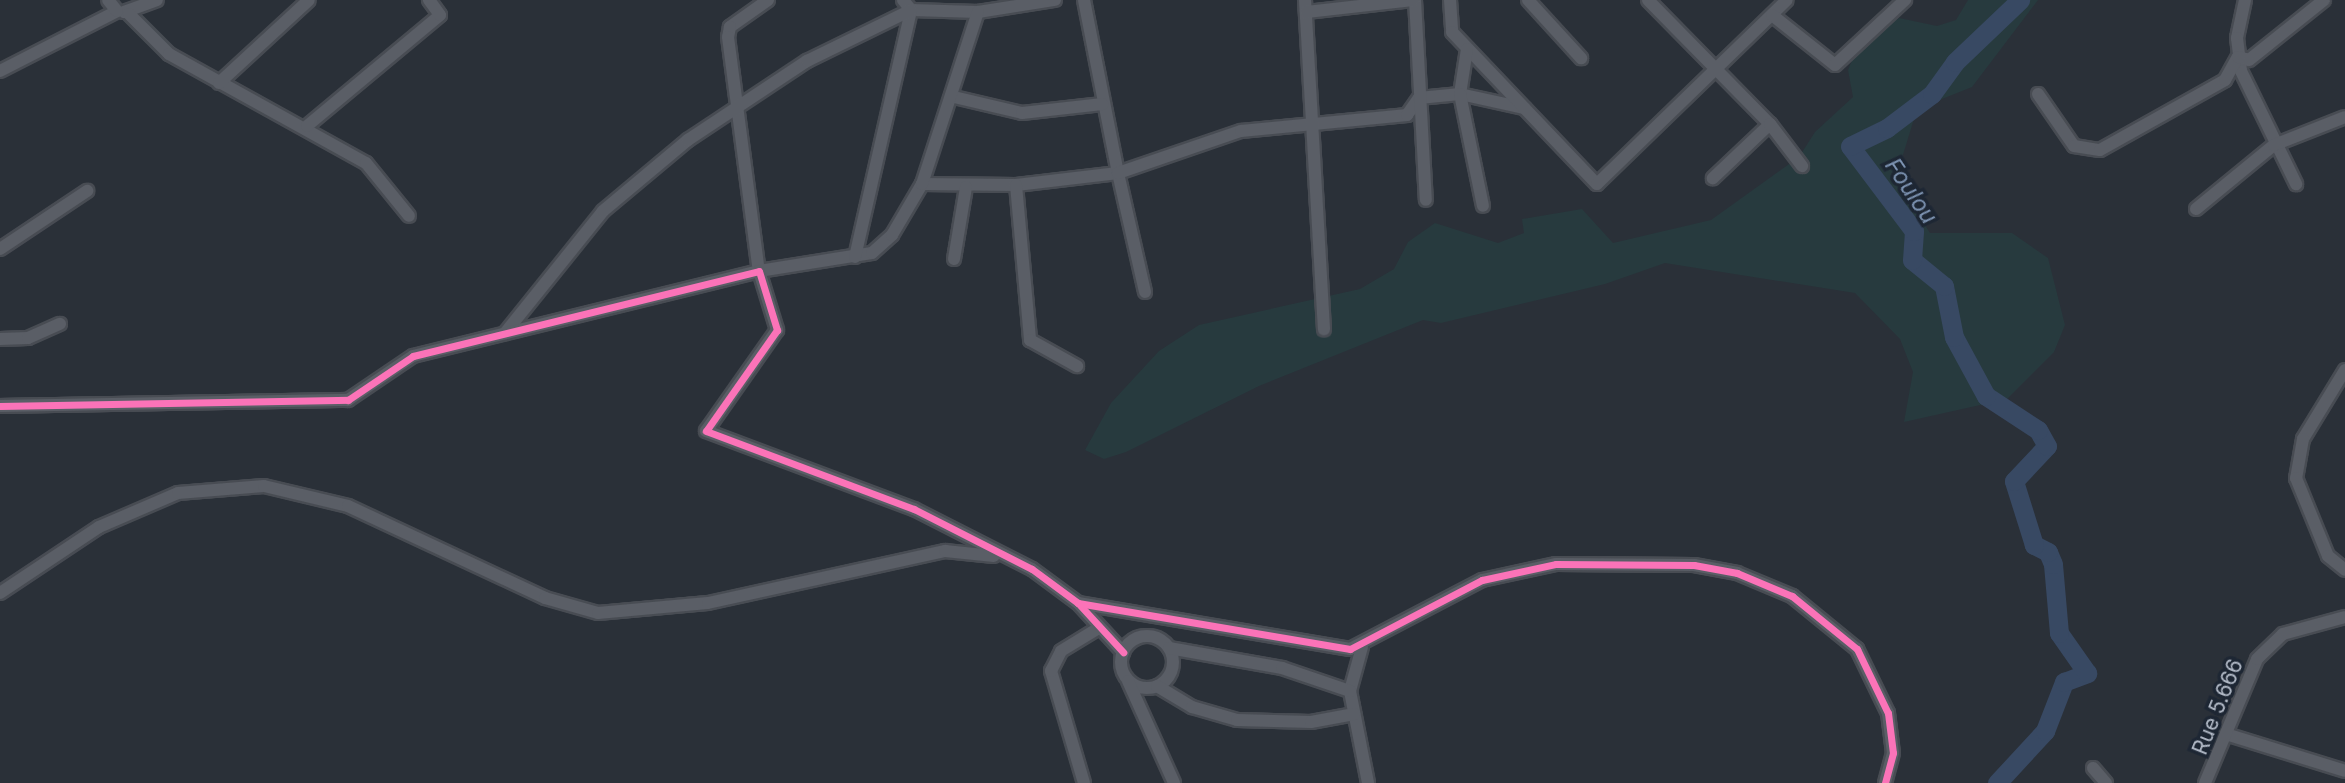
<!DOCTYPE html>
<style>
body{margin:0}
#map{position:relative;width:2345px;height:783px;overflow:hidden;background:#2a3038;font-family:Inter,sans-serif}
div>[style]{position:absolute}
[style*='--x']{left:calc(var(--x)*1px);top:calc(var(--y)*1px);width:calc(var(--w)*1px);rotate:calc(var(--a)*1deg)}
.green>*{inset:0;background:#273a3e}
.river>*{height:19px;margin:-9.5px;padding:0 9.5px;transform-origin:9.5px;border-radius:9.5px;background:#384963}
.roads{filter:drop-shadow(2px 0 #484c53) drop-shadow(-2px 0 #484c53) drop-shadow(0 2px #484c53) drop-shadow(0 -2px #484c53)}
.street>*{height:12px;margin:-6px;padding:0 6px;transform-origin:6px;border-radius:6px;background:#5a5e66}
.street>.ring{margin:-6px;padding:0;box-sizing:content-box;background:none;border:12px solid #5a5e66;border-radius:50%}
.cycleway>*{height:7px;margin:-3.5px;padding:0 3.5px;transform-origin:3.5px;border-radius:3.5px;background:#fb73b8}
span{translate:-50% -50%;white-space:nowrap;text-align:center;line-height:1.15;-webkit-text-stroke:7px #1d2633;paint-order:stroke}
.street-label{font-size:21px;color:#b4bcc9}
.water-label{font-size:23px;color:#7c92b1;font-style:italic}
</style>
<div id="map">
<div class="green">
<i style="clip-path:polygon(1968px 0,2038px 0,1972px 87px,1917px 109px,1902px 158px,1909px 200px,1930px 233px,2012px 233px,2048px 258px,2065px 325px,2054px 352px,2007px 399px,1904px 422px,1913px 372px,1900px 339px,1855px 293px,1665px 263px,1605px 284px,1441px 323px,1423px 320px,1259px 386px,1126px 452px,1104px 459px,1085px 450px,1111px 403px,1159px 351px,1199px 325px,1360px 289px,1394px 269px,1408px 242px,1435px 223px,1498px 243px,1524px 233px,1522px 219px,1582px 209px,1613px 243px,1711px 220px,1799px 157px,1815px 132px,1853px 97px,1848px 70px,1857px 48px,1899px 18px,1937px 26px,1956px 20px)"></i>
</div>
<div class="river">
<i style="--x:1997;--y:783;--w:71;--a:-47.3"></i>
<i style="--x:2045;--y:731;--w:53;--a:-68.8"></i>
<i style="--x:2064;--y:682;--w:25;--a:-21"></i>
<i style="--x:2087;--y:673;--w:49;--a:-125"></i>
<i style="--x:2059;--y:633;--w:69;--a:-95"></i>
<i style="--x:2053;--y:564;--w:13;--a:-113"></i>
<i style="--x:2048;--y:552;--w:16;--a:-153"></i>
<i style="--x:2034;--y:545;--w:67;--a:-107.4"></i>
<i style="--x:2014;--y:481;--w:48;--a:-46.7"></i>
<i style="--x:2047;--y:446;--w:18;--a:-119"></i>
<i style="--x:2038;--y:430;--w:62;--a:-146.8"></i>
<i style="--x:1986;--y:396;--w:67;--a:-118.5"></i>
<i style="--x:1954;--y:337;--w:52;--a:-101.1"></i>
<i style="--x:1944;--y:286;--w:41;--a:-140.9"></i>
<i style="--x:1912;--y:260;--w:29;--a:-86"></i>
<i style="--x:1914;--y:231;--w:106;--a:-127"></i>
<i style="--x:1850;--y:146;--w:41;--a:-25.9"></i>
<i style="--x:1887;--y:128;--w:56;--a:-37.1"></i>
<i style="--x:1932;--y:94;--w:39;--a:-54"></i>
<i style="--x:1955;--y:62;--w:90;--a:-43.6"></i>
</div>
<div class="roads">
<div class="street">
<i style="--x:768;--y:0;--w:47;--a:144.6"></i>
<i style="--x:730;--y:27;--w:10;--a:101"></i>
<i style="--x:728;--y:37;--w:236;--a:82.5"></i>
<i style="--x:759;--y:271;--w:114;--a:-9.1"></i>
<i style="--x:872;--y:253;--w:27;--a:-42"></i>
<i style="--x:892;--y:235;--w:59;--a:-59.5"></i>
<i style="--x:922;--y:184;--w:94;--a:0.6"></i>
<i style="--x:1016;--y:185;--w:103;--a:-6.7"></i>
<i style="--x:1118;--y:173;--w:122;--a:77.2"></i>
<i style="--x:903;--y:0;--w:13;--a:51"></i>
<i style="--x:911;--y:10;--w:67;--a:1.7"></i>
<i style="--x:978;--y:12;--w:78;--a:-8.9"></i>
<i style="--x:1084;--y:0;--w:176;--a:78.9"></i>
<i style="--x:1118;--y:173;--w:130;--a:-18.9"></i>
<i style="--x:1241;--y:131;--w:167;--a:-5.5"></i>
<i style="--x:1407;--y:115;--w:21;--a:-55"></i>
<i style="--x:1419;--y:98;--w:41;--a:-5.6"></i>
<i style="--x:1460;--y:94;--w:66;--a:12.3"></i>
<i style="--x:1305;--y:0;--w:330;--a:86.7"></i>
<i style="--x:1415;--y:0;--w:200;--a:86.9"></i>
<i style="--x:1450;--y:0;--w:32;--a:86"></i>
<i style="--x:1452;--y:32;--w:210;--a:46.4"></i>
<i style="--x:1597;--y:184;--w:264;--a:-44.1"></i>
<i style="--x:1528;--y:0;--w:79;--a:47.6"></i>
<i style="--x:1648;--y:0;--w:174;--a:45.5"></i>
<i style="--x:1770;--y:124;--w:79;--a:136.5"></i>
<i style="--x:2245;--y:0;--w:39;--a:102"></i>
<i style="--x:2237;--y:38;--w:33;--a:83"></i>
<i style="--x:2241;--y:71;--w:126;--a:64"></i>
<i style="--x:124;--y:12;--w:35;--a:-20"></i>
<i style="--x:1306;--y:12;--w:108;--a:-6.4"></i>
<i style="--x:129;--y:14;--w:57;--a:45"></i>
<i style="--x:169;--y:54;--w:225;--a:29"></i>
<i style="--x:366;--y:163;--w:68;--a:50.9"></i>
<i style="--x:1772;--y:15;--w:80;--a:38.4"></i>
<i style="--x:1835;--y:65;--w:96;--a:-42.9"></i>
<i style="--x:1467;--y:49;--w:46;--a:98.8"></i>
<i style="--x:1460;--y:94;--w:114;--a:78.4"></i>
<i style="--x:0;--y:71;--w:131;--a:-27.1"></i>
<i style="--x:117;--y:11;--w:14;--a:-129"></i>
<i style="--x:219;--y:83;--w:122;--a:-42.7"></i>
<i style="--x:2038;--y:94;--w:63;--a:55.3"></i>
<i style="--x:2074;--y:146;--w:26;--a:9"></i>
<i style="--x:2100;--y:150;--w:143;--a:-29.2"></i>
<i style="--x:2225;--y:80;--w:26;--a:-61"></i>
<i style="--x:2238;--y:57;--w:11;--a:15"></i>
<i style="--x:2249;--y:60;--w:96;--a:-38.7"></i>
<i style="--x:954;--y:97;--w:70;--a:13.2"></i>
<i style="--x:1022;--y:113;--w:81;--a:-6.4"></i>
<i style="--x:1770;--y:124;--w:53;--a:52.7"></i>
<i style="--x:307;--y:126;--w:173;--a:-39.8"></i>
<i style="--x:440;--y:15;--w:19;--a:-126"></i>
<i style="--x:922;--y:184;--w:181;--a:-72"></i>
<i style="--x:1016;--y:185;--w:156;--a:84.8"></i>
<i style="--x:1030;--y:340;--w:54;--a:29"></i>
<i style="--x:2196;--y:209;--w:101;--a:-39.4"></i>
<i style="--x:2274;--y:145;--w:76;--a:-21.5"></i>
<i style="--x:0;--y:249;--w:105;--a:-33.7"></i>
<i style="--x:855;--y:257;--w:253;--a:-77.2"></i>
<i style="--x:954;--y:259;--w:73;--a:-80.5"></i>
<i style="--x:505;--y:333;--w:156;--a:-51.2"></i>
<i style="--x:603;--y:211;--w:111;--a:-39.9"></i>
<i style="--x:688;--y:140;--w:143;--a:-33.6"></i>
<i style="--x:807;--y:61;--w:116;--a:-26.1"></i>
<i style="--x:0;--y:339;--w:28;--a:-2"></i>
<i style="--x:28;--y:338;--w:35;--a:-24"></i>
<i style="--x:2345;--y:370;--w:81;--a:121.3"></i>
<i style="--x:2303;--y:439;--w:40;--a:100"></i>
<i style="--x:2296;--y:478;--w:84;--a:67.7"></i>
<i style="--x:2328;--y:556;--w:22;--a:39"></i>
<i style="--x:0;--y:406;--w:348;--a:-1"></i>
<i style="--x:348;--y:400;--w:78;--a:-34.1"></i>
<i style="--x:413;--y:356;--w:356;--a:-13.8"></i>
<i style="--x:759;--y:271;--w:62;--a:73"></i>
<i style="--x:777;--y:330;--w:123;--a:125.1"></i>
<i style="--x:706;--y:431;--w:222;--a:20.6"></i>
<i style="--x:914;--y:509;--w:132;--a:27"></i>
<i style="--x:1032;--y:569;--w:57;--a:36.5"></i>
<i style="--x:1078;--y:603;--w:67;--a:47.4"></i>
<i style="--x:0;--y:593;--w:119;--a:-33.7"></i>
<i style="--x:99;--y:527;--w:86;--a:-23.3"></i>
<i style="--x:178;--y:493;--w:86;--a:-4.7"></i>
<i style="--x:264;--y:486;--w:86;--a:13.4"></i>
<i style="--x:348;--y:506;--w:217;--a:25"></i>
<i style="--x:545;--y:598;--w:55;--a:15.8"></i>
<i style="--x:598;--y:613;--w:110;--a:-5.2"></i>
<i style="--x:708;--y:603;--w:243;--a:-12.4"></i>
<i style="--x:945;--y:551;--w:49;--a:5.8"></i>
<i style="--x:1078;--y:603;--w:276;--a:9.6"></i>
<i style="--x:1350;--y:649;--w:149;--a:-27.6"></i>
<i style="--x:1482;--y:580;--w:76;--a:-12.2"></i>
<i style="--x:1556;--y:564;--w:138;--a:0.4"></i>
<i style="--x:1694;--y:565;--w:44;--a:10.5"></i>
<i style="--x:1737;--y:573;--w:60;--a:22.7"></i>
<i style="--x:1792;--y:596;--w:84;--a:39.2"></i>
<i style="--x:1857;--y:649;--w:71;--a:64.2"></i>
<i style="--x:1888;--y:713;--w:40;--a:82.9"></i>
<i style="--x:1893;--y:753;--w:31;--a:105"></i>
<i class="ring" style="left:1121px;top:636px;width:40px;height:40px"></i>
<i style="--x:1362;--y:647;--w:46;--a:105.3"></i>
<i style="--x:1350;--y:691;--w:94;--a:78.9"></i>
<i style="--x:1169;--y:648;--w:115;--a:10"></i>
<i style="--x:1282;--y:668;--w:72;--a:18.7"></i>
<i style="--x:1128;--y:681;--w:112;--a:65.7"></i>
<i style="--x:1157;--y:686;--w:41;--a:31"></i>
<i style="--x:1192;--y:707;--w:47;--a:16.1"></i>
<i style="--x:1237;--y:720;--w:74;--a:1.5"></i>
<i style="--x:1311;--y:722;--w:44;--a:-10.5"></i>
<i style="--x:2229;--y:735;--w:121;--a:17.2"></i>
<i style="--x:2093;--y:768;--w:20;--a:49"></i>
<i style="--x:1084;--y:783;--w:117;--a:-106.4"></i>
<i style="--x:1051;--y:671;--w:22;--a:-63"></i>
<i style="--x:1061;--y:651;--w:42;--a:-31.4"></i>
<i style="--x:2205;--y:783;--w:134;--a:-67.2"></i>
<i style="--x:2257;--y:659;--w:36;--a:-44"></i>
<i style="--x:2283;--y:634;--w:64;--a:-15.3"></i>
</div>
</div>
<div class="cycleway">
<i style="--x:0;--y:406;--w:348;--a:-1"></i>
<i style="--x:348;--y:400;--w:78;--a:-34.1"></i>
<i style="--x:413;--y:356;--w:356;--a:-13.8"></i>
<i style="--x:759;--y:271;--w:62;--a:73"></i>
<i style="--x:777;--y:330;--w:123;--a:125.1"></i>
<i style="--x:706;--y:431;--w:222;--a:20.6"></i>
<i style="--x:914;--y:509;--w:132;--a:27"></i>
<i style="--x:1032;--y:569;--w:57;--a:36.5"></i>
<i style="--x:1078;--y:603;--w:67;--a:47.4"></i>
<i style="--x:1078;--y:603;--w:276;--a:9.6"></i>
<i style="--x:1350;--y:649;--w:149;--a:-27.6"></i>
<i style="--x:1482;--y:580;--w:76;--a:-12.2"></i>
<i style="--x:1556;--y:564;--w:138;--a:0.4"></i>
<i style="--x:1694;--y:565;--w:44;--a:10.5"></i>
<i style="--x:1737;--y:573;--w:60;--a:22.7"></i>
<i style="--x:1792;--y:596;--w:84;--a:39.2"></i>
<i style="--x:1857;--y:649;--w:71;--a:64.2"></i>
<i style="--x:1888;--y:713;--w:40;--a:82.9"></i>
<i style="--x:1893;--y:753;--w:31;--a:105"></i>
</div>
<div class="street-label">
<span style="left:2218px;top:707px;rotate:-68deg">Rue 5.666</span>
</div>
<div class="water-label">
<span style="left:1911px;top:191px;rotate:56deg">Foulou</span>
</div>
</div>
